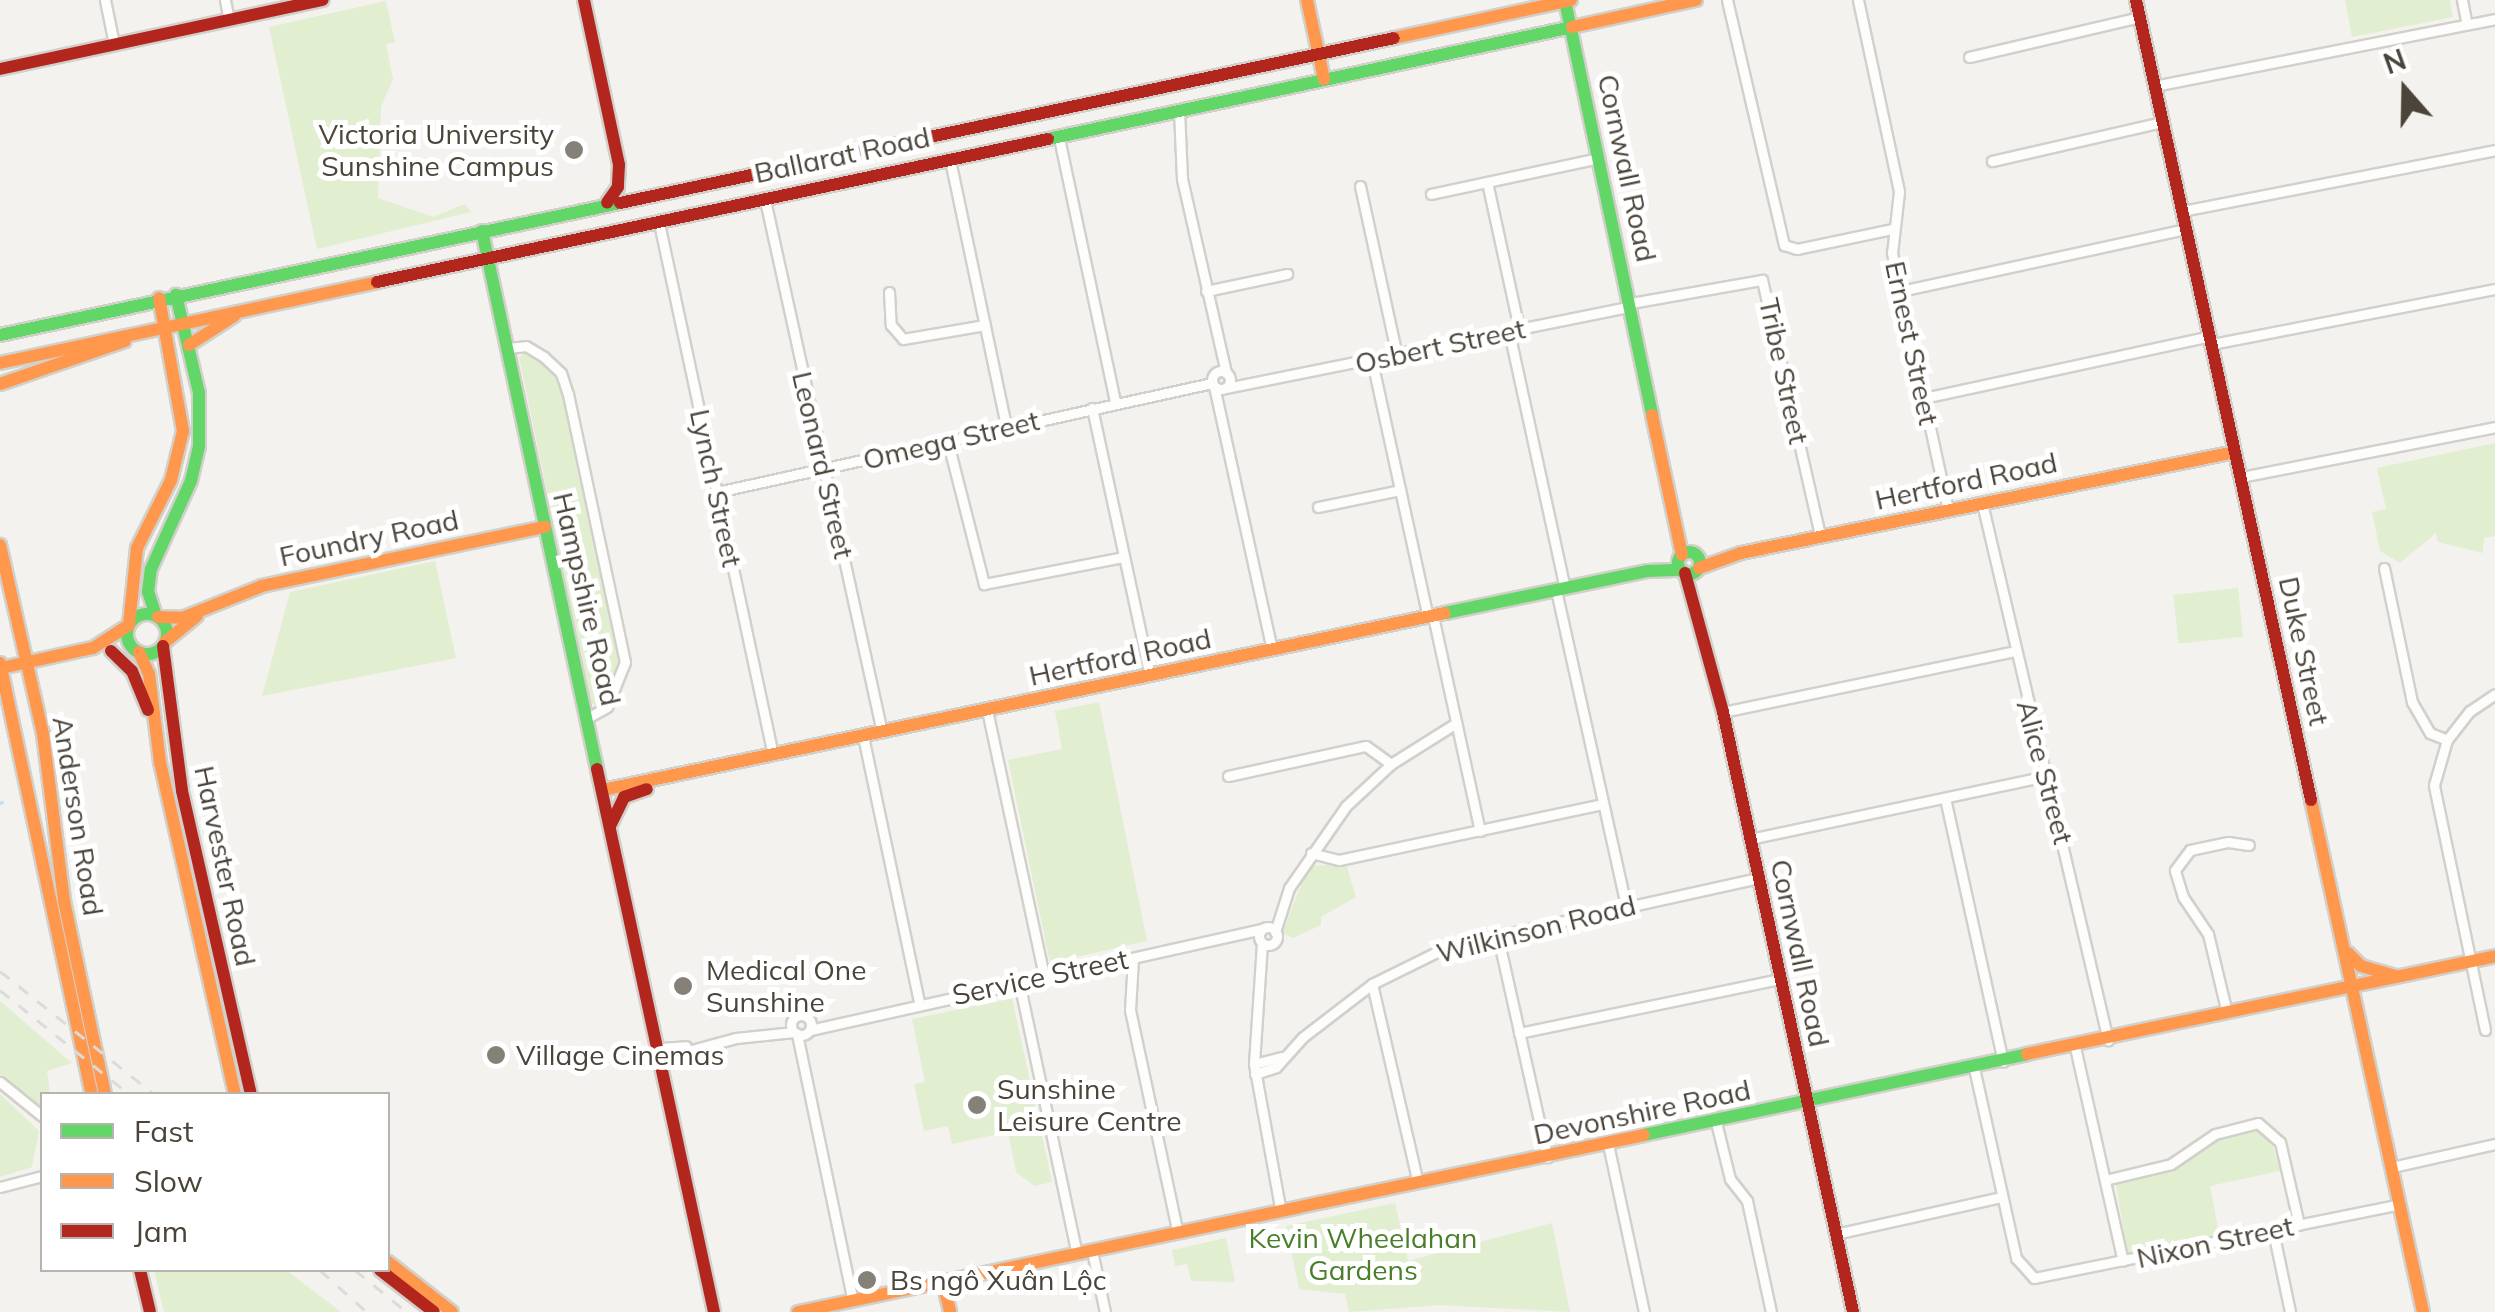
<!DOCTYPE html>
<meta charset="utf-8">
<style>
body{margin:0}
#map{position:relative;width:2495px;height:1312px;overflow:hidden;background:#f4f2ee;font-family:Mulish,sans-serif}
div>[style]{position:absolute}
[style*='--x']{left:calc(var(--x)*1px);top:calc(var(--y)*1px);width:calc(var(--w)*1px);rotate:calc(var(--a)*1deg)}
.green>*{inset:0;background:#e1eecf;transform-origin:0 0}
.stream>*{height:2.5px;margin:-1.25px;padding:0 1.25px;transform-origin:1.25px;border-radius:1.25px;background:#c0ddf1}
.roads{filter:drop-shadow(2px 0 #d2d0cb) drop-shadow(-2px 0 #d2d0cb) drop-shadow(0 2px #d2d0cb) drop-shadow(0 -2px #d2d0cb)}
.street>*{height:9px;margin:-4.5px;padding:0 4.5px;transform-origin:4.5px;border-radius:4.5px;background:#fdfdfc}
.street>.ring{margin:-4.5px;padding:0;box-sizing:content-box;background:none;border:9px solid #fdfdfc;border-radius:50%}
.fast>*{height:12px;margin:-6px;padding:0 6px;transform-origin:6px;border-radius:6px;background:#63d668}
.fast>.ring{margin:-6px;padding:0;box-sizing:content-box;background:none;border:12px solid #63d668;border-radius:50%}
.slow>*{height:12px;margin:-6px;padding:0 6px;transform-origin:6px;border-radius:6px;background:#ff974d}
.jam>*{height:12px;margin:-6px;padding:0 6px;transform-origin:6px;border-radius:6px;background:#b3261e}
.rail>*{height:2.5px;margin-top:-1.25px;transform-origin:0;background:repeating-linear-gradient(90deg,#dbdbda 0 12px,transparent 0 24px)}
.dots>*{width:28px;height:28px;translate:-50% -50%;box-sizing:border-box;border:5px solid #fff;border-radius:50%}
span{translate:-50% -50%;white-space:nowrap;text-align:center;line-height:1.15;-webkit-text-stroke:10px #fff;paint-order:stroke}
.poi-label{font-size:28px;color:#4b4439}
.right{translate:-100% -50%;text-align:right}
.left{translate:0 -50%;text-align:left}
.street-label{font-size:28px;color:#4b4439}
.park-label{font-size:28px;color:#4a7f2a}
.legend{position:absolute;left:40px;top:1092px;width:350px;height:180px;box-sizing:border-box;background:#fff;border:2px solid #b7b4b0;margin:0;padding:12px 18px;list-style:none;font-size:30px;color:#4b4439}
.legend li{display:flex;align-items:center;gap:20px;height:50px}
.legend b{width:50px;border:2px solid #b7b4b0}
.north{position:absolute;left:2355px;top:40px;width:100px;height:100px;-webkit-text-stroke:8px #fff;paint-order:stroke;rotate:340deg;font-size:28px;font-weight:700;line-height:40px;text-align:center;color:#4b4439}
.north::after{content:'';display:block;margin:auto;width:35px;height:45px;background:#4b4439;clip-path:polygon(50% 0,100% 100%,50% 72%,0 100%)}
</style>
<div id="map">
<div class="green">
<i style="clip-path:polygon(2345px 0,2450px 0,2453px 17px,2352px 37px)"></i>
<i style="clip-path:polygon(386px 1px,395px 42px,386px 44px,393px 79px,381px 107px,378px 198px,433px 217px,465px 204px,471px 212px,317px 249px,269px 27px)"></i>
<i style="clip-path:polygon(524px 353px,555px 372px,561px 385px,619px 662px,598px 707px,591px 703px,519px 357px)"></i>
<i style="clip-path:polygon(2495px 443px,2495px 536px,2484px 538px,2483px 553px,2438px 542px,2436px 533px,2400px 563px,2380px 551px,2372px 512px,2386px 509px,2377px 468px)"></i>
<i style="clip-path:polygon(435px 561px,456px 658px,262px 696px,290px 592px)"></i>
<i style="left:2238px;top:588px;width:49px;height:65px;rotate:84deg"></i>
<i style="clip-path:polygon(1099px 702px,1147px 941px,1050px 963px,1008px 760px,1062px 749px,1055px 711px)"></i>
<i style="clip-path:polygon(1346px 864px,1356px 897px,1321px 917px,1321px 925px,1293px 938px,1282px 933px,1309px 866px)"></i>
<i style="clip-path:polygon(1012px 998px,1052px 1182px,1035px 1186px,1016px 1172px,1008px 1132px,952px 1144px,948px 1126px,924px 1131px,914px 1084px,925px 1082px,912px 1019px)"></i>
<i style="clip-path:polygon(0 1001px,72px 1063px,47px 1071px,50px 1094px,42px 1094px,42px 1108px,0 1075px)"></i>
<i style="clip-path:polygon(0 1094px,39px 1131px,32px 1167px,0 1177px)"></i>
<i style="clip-path:polygon(2248px 1128px,2270px 1136px,2280px 1171px,2210px 1186px,2219px 1234px,2128px 1254px,2116px 1185px,2177px 1167px,2213px 1141px)"></i>
<i style="clip-path:polygon(1395px 1203px,1408px 1261px,1552px 1223px,1570px 1312px,1440px 1305px,1349px 1312px,1345px 1294px,1299px 1289px,1286px 1226px)"></i>
<i style="clip-path:polygon(1226px 1238px,1235px 1282px,1191px 1281px,1187px 1264px,1175px 1266px,1172px 1250px)"></i>
<i style="clip-path:polygon(154px 1270px,286px 1270px,341px 1312px,164px 1312px)"></i>
</div>
<div class="stream">
<i style="--x:0;--y:803;--w:2;--a:-27"></i>
</div>
<div class="roads">
<div class="street">
<i style="--x:105;--y:0;--w:45;--a:78.4"></i>
<i style="--x:225;--y:0;--w:20;--a:79"></i>
<i style="--x:1727;--y:0;--w:252;--a:76.9"></i>
<i style="--x:1784;--y:245;--w:14;--a:17"></i>
<i style="--x:1797;--y:249;--w:97;--a:-11.9"></i>
<i style="--x:1858;--y:0;--w:196;--a:77.9"></i>
<i style="--x:1899;--y:192;--w:61;--a:96.5"></i>
<i style="--x:1892;--y:253;--w:263;--a:77.7"></i>
<i style="--x:2462;--y:0;--w:25;--a:79"></i>
<i style="--x:1969;--y:57;--w:175;--a:-13.2"></i>
<i style="--x:2154;--y:86;--w:348;--a:-11.1"></i>
<i style="--x:1179;--y:110;--w:69;--a:87.5"></i>
<i style="--x:1182;--y:179;--w:199;--a:77.2"></i>
<i style="--x:1059;--y:138;--w:270;--a:78"></i>
<i style="--x:950;--y:160;--w:272;--a:78.1"></i>
<i style="--x:1992;--y:161;--w:174;--a:-12.9"></i>
<i style="--x:1487;--y:182;--w:150;--a:77.7"></i>
<i style="--x:1360;--y:186;--w:173;--a:77.7"></i>
<i style="--x:1431;--y:194;--w:172;--a:-12.1"></i>
<i style="--x:765;--y:200;--w:545;--a:77.6"></i>
<i style="--x:2182;--y:211;--w:319;--a:-11"></i>
<i style="--x:659;--y:223;--w:544;--a:77.91"></i>
<i style="--x:1206;--y:291;--w:83;--a:-11.9"></i>
<i style="--x:1901;--y:291;--w:292;--a:-12.3"></i>
<i style="--x:889;--y:292;--w:33;--a:87"></i>
<i style="--x:891;--y:325;--w:18;--a:49"></i>
<i style="--x:903;--y:339;--w:83;--a:-9.7"></i>
<i style="--x:1631;--y:303;--w:133;--a:-10"></i>
<i style="--x:1762;--y:280;--w:262;--a:77.2"></i>
<i style="--x:1509;--y:332;--w:262;--a:77.7"></i>
<i style="--x:2212;--y:344;--w:288;--a:-11"></i>
<i style="--x:508;--y:348;--w:18;--a:-6"></i>
<i style="--x:526;--y:346;--w:21;--a:31"></i>
<i style="--x:544;--y:357;--w:23;--a:43"></i>
<i style="--x:561;--y:373;--w:22;--a:72"></i>
<i style="--x:568;--y:394;--w:274;--a:78"></i>
<i style="--x:625;--y:662;--w:48;--a:111.8"></i>
<i style="--x:607;--y:707;--w:23;--a:151"></i>
<i style="--x:1372;--y:361;--w:262;--a:77.7"></i>
<i class="ring" style="left:1212px;top:371px;width:9px;height:9px"></i>
<i style="--x:1214;--y:386;--w:270;--a:77.6"></i>
<i style="--x:1226;--y:388;--w:413;--a:-11.4"></i>
<i style="--x:1924;--y:398;--w:293;--a:-12.2"></i>
<i style="--x:1092;--y:408;--w:274;--a:77.8"></i>
<i style="--x:947;--y:439;--w:150;--a:75.7"></i>
<i style="--x:984;--y:584;--w:142;--a:-11"></i>
<i style="--x:2241;--y:477;--w:259;--a:-11.1"></i>
<i style="--x:717;--y:492;--w:507;--a:-12.42"></i>
<i style="--x:1982;--y:503;--w:552;--a:76.8"></i>
<i style="--x:1318;--y:507;--w:84;--a:-11.7"></i>
<i style="--x:2384;--y:568;--w:137;--a:78.2"></i>
<i style="--x:2412;--y:702;--w:36;--a:60"></i>
<i style="--x:2430;--y:733;--w:18;--a:22"></i>
<i style="--x:1556;--y:590;--w:324;--a:77.5"></i>
<i style="--x:1433;--y:616;--w:220;--a:77.7"></i>
<i style="--x:987;--y:710;--w:273;--a:77.9"></i>
<i style="--x:1723;--y:712;--w:297;--a:-11.8"></i>
<i style="--x:863;--y:736;--w:272;--a:78.1"></i>
<i style="--x:1228;--y:776;--w:141;--a:-12.3"></i>
<i style="--x:1366;--y:746;--w:31;--a:36"></i>
<i style="--x:1945;--y:798;--w:270;--a:77.6"></i>
<i style="--x:1750;--y:839;--w:304;--a:-12"></i>
<i style="--x:1311;--y:853;--w:29;--a:14"></i>
<i style="--x:1339;--y:860;--w:270;--a:-12"></i>
<i class="ring" style="left:1259px;top:927px;width:9px;height:9px"></i>
<i style="--x:1275;--y:932;--w:46;--a:-72.3"></i>
<i style="--x:1289;--y:888;--w:100;--a:-55.2"></i>
<i style="--x:1346;--y:806;--w:62;--a:-43"></i>
<i style="--x:1391;--y:764;--w:77;--a:-32.2"></i>
<i style="--x:1497;--y:933;--w:230;--a:77.4"></i>
<i style="--x:1262;--y:943;--w:121;--a:93.8"></i>
<i style="--x:1254;--y:1064;--w:150;--a:79.7"></i>
<i style="--x:1133;--y:958;--w:52;--a:93.3"></i>
<i style="--x:1130;--y:1010;--w:228;--a:77.9"></i>
<i style="--x:1019;--y:982;--w:278;--a:78"></i>
<i style="--x:1372;--y:984;--w:204;--a:77"></i>
<i style="--x:2227;--y:1013;--w:81;--a:-103.5"></i>
<i style="--x:2208;--y:934;--w:45;--a:-124"></i>
<i style="--x:2183;--y:897;--w:28;--a:-107"></i>
<i style="--x:2175;--y:870;--w:25;--a:-53"></i>
<i style="--x:2190;--y:850;--w:39;--a:-12"></i>
<i style="--x:2228;--y:842;--w:21;--a:8"></i>
<i class="ring" style="left:791px;top:1015px;width:11px;height:11px"></i>
<i style="--x:810;--y:1030;--w:463;--a:-12.6"></i>
<i style="--x:2485;--y:1030;--w:250;--a:-101.8"></i>
<i style="--x:2434;--y:785;--w:47;--a:-73.9"></i>
<i style="--x:2447;--y:740;--w:37;--a:-52"></i>
<i style="--x:2470;--y:711;--w:30;--a:-34"></i>
<i style="--x:1519;--y:1033;--w:267;--a:-11.7"></i>
<i style="--x:797;--y:1034;--w:273;--a:78.2"></i>
<i style="--x:2075;--y:1047;--w:219;--a:77.4"></i>
<i style="--x:660;--y:1048;--w:26;--a:-4"></i>
<i style="--x:662;--y:1058;--w:77;--a:-15.1"></i>
<i style="--x:736;--y:1038;--w:58;--a:-5.9"></i>
<i style="--x:1254;--y:1064;--w:29;--a:-14"></i>
<i style="--x:1974;--y:1068;--w:195;--a:77.5"></i>
<i style="--x:2016;--y:1258;--w:27;--a:48"></i>
<i style="--x:2034;--y:1278;--w:373;--a:-11.4"></i>
<i style="--x:1255;--y:1074;--w:22;--a:-18"></i>
<i style="--x:1276;--y:1067;--w:40;--a:-48"></i>
<i style="--x:1303;--y:1037;--w:87;--a:-37.5"></i>
<i style="--x:1372;--y:984;--w:84;--a:-26.3"></i>
<i style="--x:1447;--y:947;--w:319;--a:-12.5"></i>
<i style="--x:0;--y:1082;--w:54;--a:39"></i>
<i style="--x:1716;--y:1122;--w:59;--a:76.2"></i>
<i style="--x:1730;--y:1179;--w:28;--a:52"></i>
<i style="--x:1747;--y:1201;--w:114;--a:77.8"></i>
<i style="--x:1608;--y:1144;--w:172;--a:77.9"></i>
<i style="--x:2392;--y:1167;--w:106;--a:-12.6"></i>
<i style="--x:2105;--y:1180;--w:68;--a:-13.6"></i>
<i style="--x:2171;--y:1164;--w:53;--a:-34.3"></i>
<i style="--x:2215;--y:1134;--w:44;--a:-14.3"></i>
<i style="--x:2258;--y:1123;--w:29;--a:41"></i>
<i style="--x:2280;--y:1142;--w:85;--a:77.1"></i>
<i style="--x:0;--y:1187;--w:43;--a:-14.7"></i>
<i style="--x:2273;--y:1231;--w:83;--a:78.1"></i>
<i style="--x:1836;--y:1234;--w:170;--a:-12.6"></i>
<i style="--x:1092;--y:1251;--w:62;--a:78"></i>
</div>
<div class="fast">
<i style="--x:1565;--y:1;--w:423;--a:78.1"></i>
<i style="--x:1048;--y:139;--w:536;--a:-12.06"></i>
<i style="--x:482;--y:231;--w:550;--a:77.93"></i>
<i style="--x:0;--y:335;--w:634;--a:-12.02"></i>
<i class="ring" style="left:1678px;top:552px;width:10px;height:10px"></i>
<i style="--x:1445;--y:613;--w:206;--a:-11.7"></i>
<i style="--x:1647;--y:571;--w:34;--a:-2"></i>
<i class="ring" style="left:127px;top:614px;width:28px;height:28px"></i>
<i style="--x:156;--y:616;--w:25;--a:-108"></i>
<i style="--x:148;--y:592;--w:23;--a:-83"></i>
<i style="--x:151;--y:569;--w:97;--a:-65.6"></i>
<i style="--x:191;--y:481;--w:36;--a:-77"></i>
<i style="--x:199;--y:446;--w:53;--a:-90"></i>
<i style="--x:199;--y:393;--w:101;--a:-103.2"></i>
<i style="--x:1644;--y:1135;--w:391;--a:-11.9"></i>
</div>
<div class="slow">
<i style="--x:1307;--y:0;--w:81;--a:77.9"></i>
<i style="--x:1572;--y:27;--w:127;--a:-12.3"></i>
<i style="--x:1394;--y:38;--w:181;--a:-12.1"></i>
<i style="--x:189;--y:345;--w:54;--a:-32.8"></i>
<i style="--x:0;--y:363;--w:386;--a:-12.1"></i>
<i style="--x:0;--y:384;--w:132;--a:-19"></i>
<i style="--x:1652;--y:415;--w:143;--a:77.9"></i>
<i style="--x:0;--y:545;--w:194;--a:77.2"></i>
<i style="--x:43;--y:734;--w:168;--a:82.8"></i>
<i style="--x:64;--y:901;--w:197;--a:78"></i>
<i style="--x:1699;--y:568;--w:45;--a:-19.7"></i>
<i style="--x:1741;--y:553;--w:504;--a:-11.56"></i>
<i style="--x:158;--y:617;--w:24;--a:2"></i>
<i style="--x:182;--y:618;--w:86;--a:-21.8"></i>
<i style="--x:262;--y:586;--w:289;--a:-11.8"></i>
<i style="--x:129;--y:624;--w:76;--a:-84"></i>
<i style="--x:137;--y:548;--w:76;--a:-63.4"></i>
<i style="--x:171;--y:480;--w:50;--a:-76.2"></i>
<i style="--x:183;--y:431;--w:135;--a:-100.2"></i>
<i style="--x:165;--y:642;--w:41;--a:-39.1"></i>
<i style="--x:139;--y:652;--w:24;--a:66"></i>
<i style="--x:149;--y:674;--w:89;--a:82.9"></i>
<i style="--x:160;--y:762;--w:340;--a:77.3"></i>
<i style="--x:0;--y:663;--w:441;--a:78"></i>
<i style="--x:1;--y:668;--w:94;--a:-12.3"></i>
<i style="--x:93;--y:648;--w:43;--a:-32.6"></i>
<i style="--x:603;--y:790;--w:860;--a:-11.87"></i>
<i style="--x:2311;--y:800;--w:524;--a:77.66"></i>
<i style="--x:2348;--y:953;--w:18;--a:45"></i>
<i style="--x:2361;--y:966;--w:35;--a:16"></i>
<i style="--x:2027;--y:1054;--w:478;--a:-11.8"></i>
<i style="--x:388;--y:1262;--w:81;--a:38"></i>
<i style="--x:943;--y:1283;--w:30;--a:76"></i>
<i style="--x:798;--y:1312;--w:864;--a:-11.82"></i>
</div>
<div class="jam">
<i style="--x:584;--y:0;--w:169;--a:78"></i>
<i style="--x:619;--y:165;--w:22;--a:93"></i>
<i style="--x:618;--y:187;--w:19;--a:125"></i>
<i style="--x:2136;--y:0;--w:819;--a:77.66"></i>
<i style="--x:0;--y:69;--w:330;--a:-12.1"></i>
<i style="--x:620;--y:203;--w:791;--a:-12.03"></i>
<i style="--x:377;--y:282;--w:686;--a:-12.03"></i>
<i style="--x:1685;--y:573;--w:144;--a:74.7"></i>
<i style="--x:1723;--y:712;--w:614;--a:77.77"></i>
<i style="--x:163;--y:646;--w:146;--a:82.5"></i>
<i style="--x:182;--y:791;--w:311;--a:77.2"></i>
<i style="--x:111;--y:651;--w:29;--a:44"></i>
<i style="--x:132;--y:671;--w:42;--a:67.7"></i>
<i style="--x:597;--y:769;--w:555;--a:77.84"></i>
<i style="--x:611;--y:824;--w:30;--a:-64"></i>
<i style="--x:624;--y:797;--w:24;--a:-19"></i>
<i style="--x:140;--y:1270;--w:43;--a:76.6"></i>
<i style="--x:380;--y:1270;--w:68;--a:37.9"></i>
</div>
</div>
<div class="rail">
<i style="--x:0;--y:971;--w:197;--a:38.6"></i>
<i style="--x:0;--y:990;--w:166;--a:38.9"></i>
<i style="--x:320;--y:1270;--w:63;--a:41.8"></i>
<i style="--x:355;--y:1270;--w:67;--a:38.9"></i>
</div>
<div class="dots">
<i style="left:574px;top:150px;background:#868178"></i>
<i style="left:683px;top:986px;background:#868178"></i>
<i style="left:496px;top:1055px;background:#868178"></i>
<i style="left:977px;top:1105px;background:#868178"></i>
<i style="left:867px;top:1280px;background:#868178"></i>
</div>
<div class="poi-label">
<span class="right" style="left:554px;top:150px">Victoria University<br>Sunshine Campus</span>
<span class="left" style="left:706px;top:986px">Medical One<br>Sunshine</span>
<span class="left" style="left:516px;top:1055px">Village Cinemas</span>
<span class="left" style="left:997px;top:1105px">Sunshine<br>Leisure Centre</span>
<span class="left" style="left:890px;top:1280px">Bs ngô Xuân Lộc</span>
</div>
<div class="street-label">
<span style="left:842px;top:155px;rotate:-12deg">Ballarat Road</span>
<span style="left:1627px;top:168px;rotate:78deg">Cornwall Road</span>
<span style="left:1912px;top:343px;rotate:78deg">Ernest Street</span>
<span style="left:1440px;top:346px;rotate:-12deg">Osbert Street</span>
<span style="left:1784px;top:371px;rotate:78deg">Tribe Street</span>
<span style="left:951px;top:440px;rotate:-13deg">Omega Street</span>
<span style="left:823px;top:465px;rotate:77deg">Leonard Street</span>
<span style="left:1966px;top:481px;rotate:-12deg">Hertford Road</span>
<span style="left:716px;top:488px;rotate:78deg">Lynch Street</span>
<span style="left:369px;top:538px;rotate:-12deg">Foundry Road</span>
<span style="left:587px;top:599px;rotate:77deg">Hampshire Road</span>
<span style="left:2304px;top:651px;rotate:78deg">Duke Street</span>
<span style="left:1120px;top:657px;rotate:-12deg">Hertford Road</span>
<span style="left:2045px;top:772px;rotate:75deg">Alice Street</span>
<span style="left:78px;top:816px;rotate:81deg">Anderson Road</span>
<span style="left:225px;top:866px;rotate:78deg">Harvester Road</span>
<span style="left:1536px;top:929px;rotate:-14deg">Wilkinson Road</span>
<span style="left:1800px;top:953px;rotate:78deg">Cornwall Road</span>
<span style="left:1040px;top:977px;rotate:-12deg">Service Street</span>
<span style="left:1642px;top:1112px;rotate:-12deg">Devonshire Road</span>
<span style="left:2215px;top:1242px;rotate:-12deg">Nixon Street</span>
</div>
<div class="park-label">
<span style="left:1363px;top:1254px">Kevin Wheelahan<br>Gardens</span>
</div>
<ul class="legend">
<li><b style="height:12px;background:#63d668"></b>Fast</li>
<li><b style="height:12px;background:#ff974d"></b>Slow</li>
<li><b style="height:12px;background:#b3261e"></b>Jam</li>
</ul>
<div class="north">N</div>
</div>
